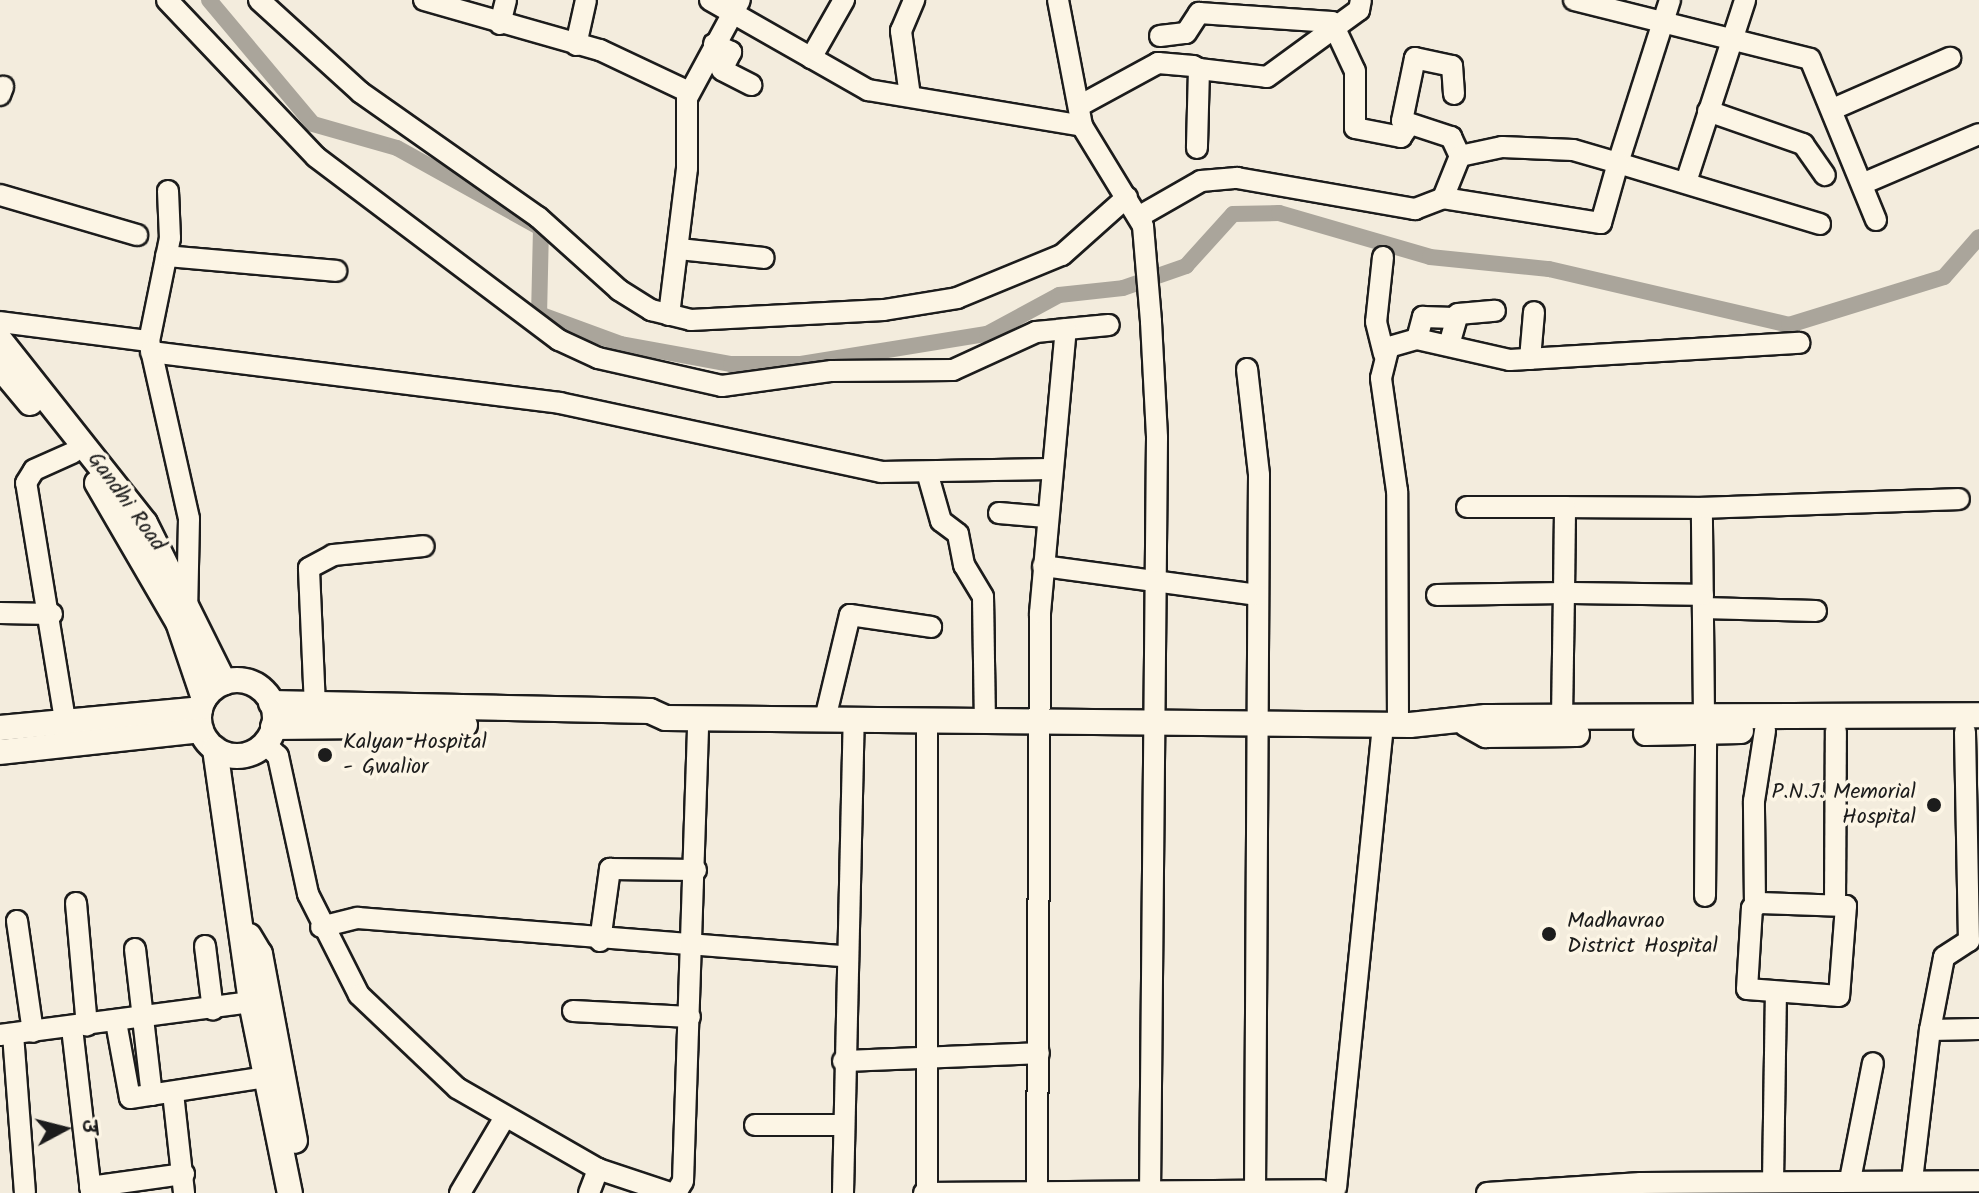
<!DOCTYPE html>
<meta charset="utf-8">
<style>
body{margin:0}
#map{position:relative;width:1979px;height:1193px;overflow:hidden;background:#f3ecdd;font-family:Kalam,"Playpen Sans Deva",sans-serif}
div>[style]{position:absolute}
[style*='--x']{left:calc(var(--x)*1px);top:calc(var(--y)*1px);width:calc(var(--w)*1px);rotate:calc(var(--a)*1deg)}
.canal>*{height:16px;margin:-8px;padding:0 8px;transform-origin:8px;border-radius:8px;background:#aaa59b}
.roads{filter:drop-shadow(2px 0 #1c1c1c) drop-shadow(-2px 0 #1c1c1c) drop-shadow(0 2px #1c1c1c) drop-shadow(0 -2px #1c1c1c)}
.minor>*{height:20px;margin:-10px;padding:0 10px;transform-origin:10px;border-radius:10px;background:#fcf5e5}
.major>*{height:24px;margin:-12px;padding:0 12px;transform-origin:12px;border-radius:12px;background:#fcf5e5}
.major>.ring{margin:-12px;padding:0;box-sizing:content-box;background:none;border:24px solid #fcf5e5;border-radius:50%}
.dots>*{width:22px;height:22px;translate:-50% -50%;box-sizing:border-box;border:4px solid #fcf5e5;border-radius:50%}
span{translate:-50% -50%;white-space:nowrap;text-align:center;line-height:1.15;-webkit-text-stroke:7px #fcf5e5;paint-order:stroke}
.street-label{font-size:22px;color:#1c1c1c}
.poi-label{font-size:22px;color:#1c1c1c}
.left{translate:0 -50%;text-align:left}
.right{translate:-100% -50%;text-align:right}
.north{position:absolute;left:24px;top:1089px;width:80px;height:80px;-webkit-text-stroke:6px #fcf5e5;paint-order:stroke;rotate:83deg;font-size:22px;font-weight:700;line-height:32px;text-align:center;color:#1c1c1c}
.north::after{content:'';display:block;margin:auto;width:28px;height:36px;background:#1c1c1c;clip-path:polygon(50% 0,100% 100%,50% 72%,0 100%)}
</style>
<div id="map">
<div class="canal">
<i style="--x:209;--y:0;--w:162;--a:50"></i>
<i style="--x:313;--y:124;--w:87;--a:15.9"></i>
<i style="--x:397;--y:148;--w:165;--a:29.1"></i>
<i style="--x:541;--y:228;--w:86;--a:91.3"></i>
<i style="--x:539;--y:314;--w:87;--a:20.1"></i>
<i style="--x:621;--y:344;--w:112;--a:10.3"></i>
<i style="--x:731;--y:364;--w:70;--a:0"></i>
<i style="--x:801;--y:364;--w:188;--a:-9.2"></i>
<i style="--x:987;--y:334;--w:82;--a:-28.4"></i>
<i style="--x:1059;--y:295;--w:64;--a:-6.2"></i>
<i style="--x:1123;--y:288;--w:67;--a:-19.2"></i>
<i style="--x:1186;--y:266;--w:70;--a:-47.9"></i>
<i style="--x:1233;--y:214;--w:46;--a:-1.2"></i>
<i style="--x:1279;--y:213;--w:157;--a:16.2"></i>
<i style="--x:1430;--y:257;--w:120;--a:5.8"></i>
<i style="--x:1549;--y:269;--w:246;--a:13.1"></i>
<i style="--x:1789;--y:325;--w:162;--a:-17.2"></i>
<i style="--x:1944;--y:277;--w:53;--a:-48.8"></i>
</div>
<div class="roads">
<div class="minor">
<i style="--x:167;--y:0;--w:216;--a:46.5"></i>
<i style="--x:316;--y:157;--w:304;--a:37"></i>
<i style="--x:559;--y:340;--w:43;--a:24.8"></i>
<i style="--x:598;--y:358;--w:127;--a:12.7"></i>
<i style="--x:722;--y:386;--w:111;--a:-7.8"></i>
<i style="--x:832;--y:371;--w:121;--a:-0.5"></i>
<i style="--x:953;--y:370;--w:91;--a:-24.6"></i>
<i style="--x:1036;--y:332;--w:73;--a:-5.5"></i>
<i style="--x:259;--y:0;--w:137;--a:42.3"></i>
<i style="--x:360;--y:92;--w:218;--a:35.1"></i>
<i style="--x:538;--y:217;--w:109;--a:42"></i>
<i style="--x:619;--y:290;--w:38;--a:32"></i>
<i style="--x:651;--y:310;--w:41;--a:14"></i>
<i style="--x:691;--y:320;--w:193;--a:-3"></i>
<i style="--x:884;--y:310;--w:74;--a:-9.3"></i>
<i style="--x:957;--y:298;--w:113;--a:-22.3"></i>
<i style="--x:1062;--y:255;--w:87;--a:-41.7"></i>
<i style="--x:424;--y:0;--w:183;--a:15.9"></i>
<i style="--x:600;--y:50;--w:98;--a:25.3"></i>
<i style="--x:710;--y:0;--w:182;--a:29.7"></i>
<i style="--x:868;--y:90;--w:217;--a:9.5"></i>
<i style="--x:1058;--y:0;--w:128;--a:79.2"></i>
<i style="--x:1082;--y:126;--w:117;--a:58.6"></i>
<i style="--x:1143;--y:226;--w:96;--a:85.2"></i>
<i style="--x:1151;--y:322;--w:116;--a:87"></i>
<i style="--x:1157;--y:438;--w:753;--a:90.53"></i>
<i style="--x:1574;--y:0;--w:243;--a:14"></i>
<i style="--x:1810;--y:59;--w:174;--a:67.7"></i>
<i style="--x:1670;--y:0;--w:171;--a:107.7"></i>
<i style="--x:1618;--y:163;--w:211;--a:16.8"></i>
<i style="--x:500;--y:24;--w:25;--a:-76"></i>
<i style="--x:1160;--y:36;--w:26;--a:-7"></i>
<i style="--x:1186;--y:33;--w:24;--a:-57"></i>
<i style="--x:1199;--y:13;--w:133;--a:3.9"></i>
<i style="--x:1332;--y:22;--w:54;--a:64.9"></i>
<i style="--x:1355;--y:71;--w:57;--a:90"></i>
<i style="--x:1355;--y:128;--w:47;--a:11.1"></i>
<i style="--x:1401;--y:137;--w:14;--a:-56"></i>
<i style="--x:714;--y:44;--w:19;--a:25"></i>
<i style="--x:731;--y:52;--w:20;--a:117"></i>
<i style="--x:722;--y:70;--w:33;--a:27"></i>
<i style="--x:576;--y:45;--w:46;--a:-77.5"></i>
<i style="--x:811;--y:58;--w:67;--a:-60.4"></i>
<i style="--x:1199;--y:69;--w:68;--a:6.7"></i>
<i style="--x:1267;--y:77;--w:114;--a:-36.1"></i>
<i style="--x:1359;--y:10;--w:10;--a:-79"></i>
<i style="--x:1454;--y:94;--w:28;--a:-94"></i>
<i style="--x:1452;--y:66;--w:38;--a:-168"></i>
<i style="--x:1415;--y:58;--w:64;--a:101.7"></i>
<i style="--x:1402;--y:121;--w:52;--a:18.1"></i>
<i style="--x:1451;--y:137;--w:21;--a:65"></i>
<i style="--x:0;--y:95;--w:9;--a:-69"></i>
<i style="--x:910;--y:96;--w:66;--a:-97.9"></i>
<i style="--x:901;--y:31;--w:34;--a:-67"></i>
<i style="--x:1079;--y:106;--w:90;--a:-28.6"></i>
<i style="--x:1158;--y:63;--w:35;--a:5"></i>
<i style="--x:1193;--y:66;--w:7;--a:27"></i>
<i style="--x:1199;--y:69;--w:79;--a:91.5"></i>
<i style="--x:1833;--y:109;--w:128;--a:-23.6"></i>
<i style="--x:1708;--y:111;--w:101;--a:19.2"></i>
<i style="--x:1803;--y:144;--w:38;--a:55"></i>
<i style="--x:1686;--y:182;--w:191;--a:-72"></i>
<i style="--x:1862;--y:184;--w:127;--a:-23.1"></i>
<i style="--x:168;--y:191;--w:47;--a:87.6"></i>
<i style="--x:170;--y:238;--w:105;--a:101.5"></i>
<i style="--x:149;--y:341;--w:182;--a:77.3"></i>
<i style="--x:189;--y:519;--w:95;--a:91.2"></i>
<i style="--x:0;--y:195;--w:143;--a:16.3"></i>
<i style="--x:1140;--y:216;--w:70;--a:-29.8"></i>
<i style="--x:1201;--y:181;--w:36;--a:-5"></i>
<i style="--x:1237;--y:178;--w:181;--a:9.9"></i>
<i style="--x:1415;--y:209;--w:30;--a:-21"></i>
<i style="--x:1443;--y:198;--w:160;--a:9"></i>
<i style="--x:1601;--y:223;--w:62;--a:-74.2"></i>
<i style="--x:1618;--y:163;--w:47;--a:-163.9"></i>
<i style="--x:1573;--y:150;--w:71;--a:-177.6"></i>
<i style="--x:1502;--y:147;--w:43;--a:167.9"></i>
<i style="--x:1460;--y:156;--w:45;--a:112"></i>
<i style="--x:679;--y:249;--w:85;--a:6"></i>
<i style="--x:166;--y:256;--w:171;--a:5"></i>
<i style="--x:1383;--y:257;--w:65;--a:96.1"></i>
<i style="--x:1376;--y:322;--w:33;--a:76"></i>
<i style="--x:669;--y:315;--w:148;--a:-83"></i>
<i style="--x:687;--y:168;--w:70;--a:-90"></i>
<i style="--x:687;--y:98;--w:111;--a:-61.6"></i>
<i style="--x:0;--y:322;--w:150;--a:7.3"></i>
<i style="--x:1417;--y:339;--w:23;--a:-75"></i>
<i style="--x:1423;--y:317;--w:31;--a:2"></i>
<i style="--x:1449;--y:345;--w:32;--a:-74"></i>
<i style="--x:1458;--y:314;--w:37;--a:-5"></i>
<i style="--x:151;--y:352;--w:412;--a:7.1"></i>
<i style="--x:560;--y:403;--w:328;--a:12.1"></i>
<i style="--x:881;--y:472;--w:169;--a:-1"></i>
<i style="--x:1530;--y:359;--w:47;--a:-85.1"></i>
<i style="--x:1247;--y:369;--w:107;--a:83.5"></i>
<i style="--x:1259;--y:475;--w:714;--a:90.32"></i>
<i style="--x:927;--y:472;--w:51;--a:74.1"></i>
<i style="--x:941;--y:521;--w:21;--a:37"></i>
<i style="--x:958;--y:534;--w:32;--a:79"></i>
<i style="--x:964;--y:565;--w:37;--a:59"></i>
<i style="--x:983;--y:597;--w:123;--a:89.1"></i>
<i style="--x:1565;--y:507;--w:137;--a:0.4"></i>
<i style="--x:999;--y:513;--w:47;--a:4.9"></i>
<i style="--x:1043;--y:566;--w:216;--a:7.7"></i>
<i style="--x:1437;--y:595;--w:127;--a:-0.9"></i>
<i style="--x:1564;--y:593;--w:86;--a:-89.3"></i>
<i style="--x:1565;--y:507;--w:98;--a:180"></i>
<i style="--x:1703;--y:608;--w:113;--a:1.5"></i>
<i style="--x:0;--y:613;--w:52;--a:1.1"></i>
<i style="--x:315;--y:707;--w:139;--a:-92.5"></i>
<i style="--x:309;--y:568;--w:27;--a:-28"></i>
<i style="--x:333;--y:555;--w:91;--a:-5.6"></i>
<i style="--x:1704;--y:716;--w:208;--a:-90.6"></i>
<i style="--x:1702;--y:508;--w:257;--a:-2"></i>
<i style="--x:1562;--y:718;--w:125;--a:-89.1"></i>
<i style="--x:1564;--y:593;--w:139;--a:0.8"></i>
<i style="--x:825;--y:719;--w:107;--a:-76.5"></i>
<i style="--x:850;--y:615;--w:82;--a:8.4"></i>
<i style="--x:65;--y:720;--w:240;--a:-99.3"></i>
<i style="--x:26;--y:483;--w:15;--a:-58"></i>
<i style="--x:34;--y:470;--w:42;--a:-24.1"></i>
<i style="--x:927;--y:720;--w:472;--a:90"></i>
<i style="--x:1398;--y:724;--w:233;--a:-90.2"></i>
<i style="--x:1397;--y:491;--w:114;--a:-98.1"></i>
<i style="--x:1381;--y:378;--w:32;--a:-76"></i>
<i style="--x:1389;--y:347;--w:29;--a:-16"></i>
<i style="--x:1417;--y:339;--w:95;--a:12.7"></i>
<i style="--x:1510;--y:360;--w:290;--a:-3.4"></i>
<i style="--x:264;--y:743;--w:19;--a:43"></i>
<i style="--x:278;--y:756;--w:141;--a:77.7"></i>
<i style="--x:308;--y:894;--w:113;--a:63.2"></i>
<i style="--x:359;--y:995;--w:135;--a:43.5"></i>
<i style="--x:457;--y:1088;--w:163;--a:29.9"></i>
<i style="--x:598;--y:1169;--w:76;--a:18.4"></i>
<i style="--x:1705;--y:896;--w:163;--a:-89.6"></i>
<i style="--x:1835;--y:902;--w:171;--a:-89.7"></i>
<i style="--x:76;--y:903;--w:123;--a:84.9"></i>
<i style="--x:1760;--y:903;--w:86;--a:2"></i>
<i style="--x:1846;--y:906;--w:90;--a:94.4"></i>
<i style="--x:1839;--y:996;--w:92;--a:-175.6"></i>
<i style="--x:1747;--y:989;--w:81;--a:-86.5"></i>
<i style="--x:1752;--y:908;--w:9;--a:-32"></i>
<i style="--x:1755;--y:905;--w:104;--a:-90.6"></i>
<i style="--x:1754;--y:801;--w:71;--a:-81.1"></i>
<i style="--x:17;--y:921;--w:112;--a:81.8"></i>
<i style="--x:321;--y:927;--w:38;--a:-14"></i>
<i style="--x:358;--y:918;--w:487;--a:4.5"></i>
<i style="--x:600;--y:941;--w:73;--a:-82.1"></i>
<i style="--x:610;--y:869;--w:86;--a:0.7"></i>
<i style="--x:205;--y:946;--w:64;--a:82.9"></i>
<i style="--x:135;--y:949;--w:147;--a:83.4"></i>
<i style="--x:573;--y:1011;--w:117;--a:2.9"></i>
<i style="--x:116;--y:1022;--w:77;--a:79.6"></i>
<i style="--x:130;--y:1098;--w:137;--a:-8.8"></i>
<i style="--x:72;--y:1028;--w:166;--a:83.4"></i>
<i style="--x:1930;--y:1030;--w:74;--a:-79.1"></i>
<i style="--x:1944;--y:957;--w:30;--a:-33"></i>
<i style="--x:1969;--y:941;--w:209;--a:-91.1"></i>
<i style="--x:13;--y:1034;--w:159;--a:85.7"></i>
<i style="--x:0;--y:1035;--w:253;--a:-7.5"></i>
<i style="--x:843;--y:1061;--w:196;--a:-2.3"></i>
<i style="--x:173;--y:1093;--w:101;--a:83.7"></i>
<i style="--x:755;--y:1125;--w:88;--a:0"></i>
<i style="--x:1850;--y:1180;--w:119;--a:-78.9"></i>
<i style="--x:1912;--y:1180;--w:151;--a:-83.2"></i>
<i style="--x:1930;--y:1030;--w:49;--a:-1.2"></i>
<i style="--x:1773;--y:1181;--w:186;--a:-89.1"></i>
<i style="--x:90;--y:1187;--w:95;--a:-7.9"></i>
<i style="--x:1336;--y:1188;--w:467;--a:-84.2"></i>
<i style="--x:1037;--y:1192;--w:579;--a:-89.7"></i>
<i style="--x:1040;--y:613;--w:285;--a:-84.8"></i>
<i style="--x:460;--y:1193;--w:88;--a:-59.4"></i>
<i style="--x:589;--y:1193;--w:26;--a:-69"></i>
<i style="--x:676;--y:1193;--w:14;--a:-60"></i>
<i style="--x:683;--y:1181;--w:463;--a:-88.1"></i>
<i style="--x:843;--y:1193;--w:474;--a:-88.7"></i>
<i style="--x:924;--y:1193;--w:397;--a:-0.4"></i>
<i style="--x:1487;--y:1193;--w:154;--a:-3.7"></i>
<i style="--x:1641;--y:1183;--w:338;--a:-0.3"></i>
</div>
<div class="major">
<i style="--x:0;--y:340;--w:233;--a:51.6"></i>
<i style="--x:145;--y:523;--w:178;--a:63.6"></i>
<i style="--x:0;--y:367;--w:47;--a:50.2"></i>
<i style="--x:97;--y:483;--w:161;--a:59.8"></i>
<i style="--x:178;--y:622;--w:81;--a:71.3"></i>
<i class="ring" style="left:199px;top:680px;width:52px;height:52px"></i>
<i style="--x:271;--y:703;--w:379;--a:1.2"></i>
<i style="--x:650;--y:711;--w:17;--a:24"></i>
<i style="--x:666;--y:718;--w:744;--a:0.54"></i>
<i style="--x:1410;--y:725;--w:76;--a:-6"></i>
<i style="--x:1486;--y:717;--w:493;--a:-0.2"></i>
<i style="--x:1466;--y:724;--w:23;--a:29"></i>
<i style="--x:1486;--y:735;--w:91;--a:-0.6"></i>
<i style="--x:273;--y:727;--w:192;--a:-0.6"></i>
<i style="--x:0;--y:728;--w:201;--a:-5.4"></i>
<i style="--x:1646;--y:733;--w:95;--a:-1.2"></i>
<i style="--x:215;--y:749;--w:256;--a:81.9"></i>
<i style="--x:251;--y:1002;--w:195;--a:78.5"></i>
<i style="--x:0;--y:752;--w:202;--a:-6.2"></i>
<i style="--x:249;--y:936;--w:21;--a:59"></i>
<i style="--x:260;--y:954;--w:190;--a:79.4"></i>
</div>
</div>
<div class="dots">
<i style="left:325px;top:755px;background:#1c1c1c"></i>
<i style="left:1934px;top:805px;background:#1c1c1c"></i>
<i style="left:1549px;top:934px;background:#1c1c1c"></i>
</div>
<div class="street-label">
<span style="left:126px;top:502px;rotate:54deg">Gandhi Road</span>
</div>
<div class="poi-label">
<span class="left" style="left:343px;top:755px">Kalyan Hospital<br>- Gwalior</span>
<span class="right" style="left:1916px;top:805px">P.N.J. Memorial<br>Hospital</span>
<span class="left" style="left:1567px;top:934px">Madhavrao<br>District Hospital</span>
</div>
<div class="north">उ</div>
</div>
